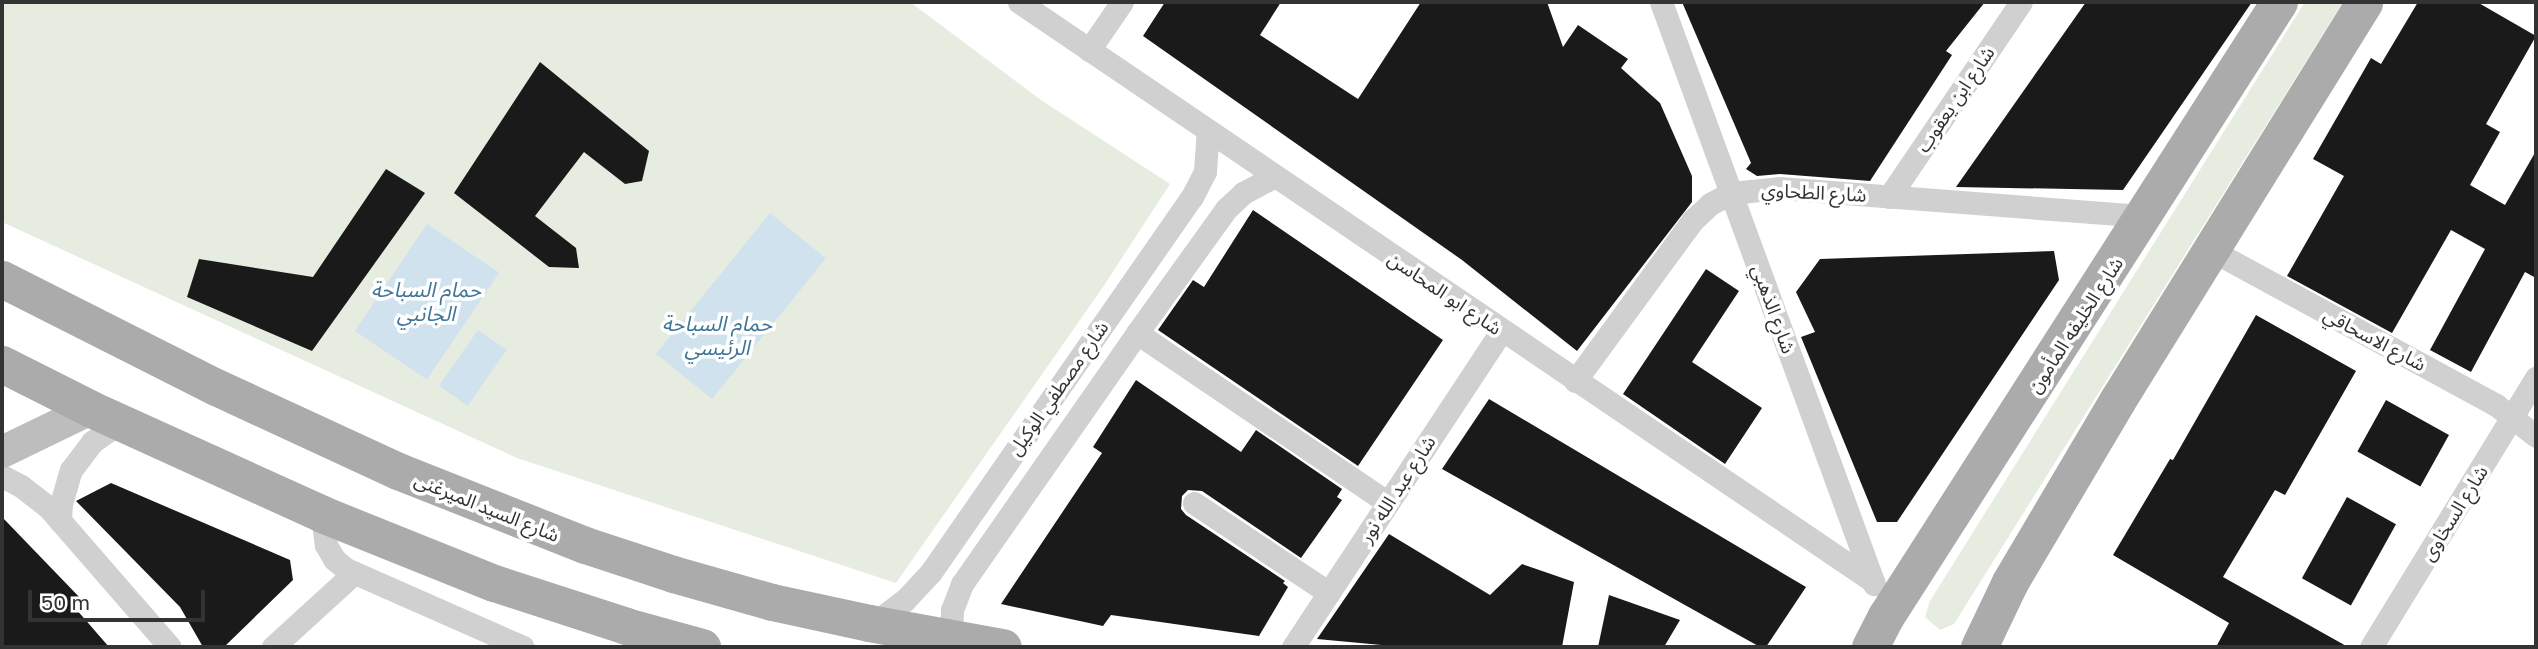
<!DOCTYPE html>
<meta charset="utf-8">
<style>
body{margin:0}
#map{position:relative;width:2538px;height:649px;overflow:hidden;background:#fff;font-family:"Golos Text","Noto Sans Arabic",sans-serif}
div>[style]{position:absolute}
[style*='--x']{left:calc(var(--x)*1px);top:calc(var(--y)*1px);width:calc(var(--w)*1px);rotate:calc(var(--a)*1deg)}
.green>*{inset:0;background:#e6ecdf}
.water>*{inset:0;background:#cfe2ee;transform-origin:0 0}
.building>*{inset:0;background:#1a1a1a;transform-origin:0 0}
.street>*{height:23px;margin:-11.5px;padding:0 11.5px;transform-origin:11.5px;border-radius:11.5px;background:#d0d0d0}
.secondary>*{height:32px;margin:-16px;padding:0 16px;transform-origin:16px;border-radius:16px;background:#bdbdbd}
.primary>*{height:37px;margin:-18.5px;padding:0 18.5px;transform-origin:18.5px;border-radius:18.5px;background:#ababab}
span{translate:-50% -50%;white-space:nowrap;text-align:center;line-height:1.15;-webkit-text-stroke:7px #fff;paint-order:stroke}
.street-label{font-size:19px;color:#333}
.water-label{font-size:21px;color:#3f7597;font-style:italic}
.frame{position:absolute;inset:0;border:4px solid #333;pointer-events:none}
.scale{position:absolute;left:28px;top:590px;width:177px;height:32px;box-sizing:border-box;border:4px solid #333;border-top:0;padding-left:9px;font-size:21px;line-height:24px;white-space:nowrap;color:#333;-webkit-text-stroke:5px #fff;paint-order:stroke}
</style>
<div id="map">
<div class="green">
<i style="clip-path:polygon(2px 2px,910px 2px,1041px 100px,1170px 184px,1103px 287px,896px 583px,517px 458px,2px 222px)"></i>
<i style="clip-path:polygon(2305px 2px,2343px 2px,1954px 624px,1940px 630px,1925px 617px,1930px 601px)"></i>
</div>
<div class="water">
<i style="left:770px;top:213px;width:72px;height:181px;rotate:39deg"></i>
<i style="left:427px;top:224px;width:87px;height:129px;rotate:34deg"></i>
<i style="left:478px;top:330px;width:35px;height:68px;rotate:35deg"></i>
</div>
<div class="building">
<i style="clip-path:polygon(1165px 2px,1281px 2px,1260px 35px,1358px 99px,1421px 2px,1547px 2px,1563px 47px,1578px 25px,1628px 59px,1621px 68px,1660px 103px,1692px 176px,1692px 202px,1577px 351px,1462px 260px,1143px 36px)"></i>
<i style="clip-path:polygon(1682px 2px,1985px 2px,1946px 51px,1952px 55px,1870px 181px,1780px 174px,1757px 176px,1746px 169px,1751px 163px)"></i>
<i style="clip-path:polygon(2086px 2px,2252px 2px,2123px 190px,1956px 187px)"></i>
<i style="clip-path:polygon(2418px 2px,2477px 2px,2536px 36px,2486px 124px,2500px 132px,2470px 185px,2505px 205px,2536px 151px,2536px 278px,2525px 272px,2471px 372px,2430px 350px,2485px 249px,2451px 230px,2392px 333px,2287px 276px,2344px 176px,2313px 159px,2371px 58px,2381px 64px)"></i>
<i style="clip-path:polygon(540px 62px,649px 151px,642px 181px,625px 184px,584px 152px,535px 216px,576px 248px,579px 268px,549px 267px,454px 193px)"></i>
<i style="clip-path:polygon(386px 169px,425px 193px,312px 351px,187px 297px,199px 259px,313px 277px)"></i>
<i style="clip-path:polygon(1253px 210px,1443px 340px,1358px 466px,1158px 330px,1193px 280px,1204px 287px)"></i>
<i style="clip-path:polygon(2054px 251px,2059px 280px,1897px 522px,1877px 522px,1801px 337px,1815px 332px,1796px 292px,1820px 259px)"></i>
<i style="clip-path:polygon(1706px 269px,1739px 291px,1692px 362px,1762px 408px,1725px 464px,1623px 394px)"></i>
<i style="clip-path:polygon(2256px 315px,2356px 371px,2285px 495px,2275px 490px,2223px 577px,2348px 647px,2216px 647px,2229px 623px,2113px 555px,2170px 459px,2173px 460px)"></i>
<i style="clip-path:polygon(1136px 380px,1241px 452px,1256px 430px,1342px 489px,1337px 497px,1342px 500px,1301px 558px,1202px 491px,1188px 490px,1182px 496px,1181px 509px,1186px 515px,1285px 581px,1283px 583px,1288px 587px,1259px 636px,1111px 615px,1103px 626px,1001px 604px,1102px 453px,1093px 447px)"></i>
<i style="clip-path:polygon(1489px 399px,1806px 587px,1766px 647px,1760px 647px,1442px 469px)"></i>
<i style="left:2386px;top:400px;width:72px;height:59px;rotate:29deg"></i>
<i style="clip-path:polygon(111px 483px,290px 560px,293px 580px,224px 647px,203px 647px,180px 607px,76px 501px)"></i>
<i style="left:2347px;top:497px;width:56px;height:93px;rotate:29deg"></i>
<i style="clip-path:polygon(2px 517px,84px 602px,76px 609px,109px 647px,2px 647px)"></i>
<i style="clip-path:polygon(1389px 534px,1490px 595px,1522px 564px,1574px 582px,1562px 647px,1403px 647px,1317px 639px)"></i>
<i style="clip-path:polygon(1609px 595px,1680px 620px,1664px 647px,1598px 647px)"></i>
</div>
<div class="street">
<i style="--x:1019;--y:2;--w:1032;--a:34.14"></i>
<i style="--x:1661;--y:2;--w:620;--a:69.9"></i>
<i style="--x:1089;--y:50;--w:58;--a:-55.5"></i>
<i style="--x:1889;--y:197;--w:235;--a:-55.9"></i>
<i style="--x:2209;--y:249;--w:327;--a:28.5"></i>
<i style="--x:2496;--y:405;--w:51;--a:37.8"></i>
<i style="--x:1137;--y:333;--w:303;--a:34.1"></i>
<i style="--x:1575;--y:381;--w:200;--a:-53.8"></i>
<i style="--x:1693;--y:220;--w:23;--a:-43"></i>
<i style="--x:1710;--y:204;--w:24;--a:-28"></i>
<i style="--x:1731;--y:193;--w:48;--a:-5.9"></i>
<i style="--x:1779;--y:188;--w:367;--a:4.4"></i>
<i style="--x:2;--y:476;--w:21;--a:28"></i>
<i style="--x:21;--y:486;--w:36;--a:38"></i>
<i style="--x:49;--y:508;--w:184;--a:49"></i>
<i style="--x:1194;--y:503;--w:162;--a:33.7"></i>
<i style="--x:322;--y:514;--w:31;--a:83"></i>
<i style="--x:326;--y:545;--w:16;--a:60"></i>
<i style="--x:334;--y:559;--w:16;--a:40"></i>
<i style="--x:346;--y:569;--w:193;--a:23.8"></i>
<i style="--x:60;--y:521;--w:17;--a:-87"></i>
<i style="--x:61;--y:504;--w:35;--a:-74"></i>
<i style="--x:71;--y:470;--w:35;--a:-53"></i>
<i style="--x:92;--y:442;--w:35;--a:-35"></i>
<i style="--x:873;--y:624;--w:39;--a:-37"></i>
<i style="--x:904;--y:601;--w:40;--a:-47"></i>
<i style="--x:931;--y:572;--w:457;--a:-55.2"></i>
<i style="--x:1192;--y:197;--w:29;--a:-63"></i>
<i style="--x:1205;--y:171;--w:39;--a:-86"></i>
<i style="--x:951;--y:638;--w:28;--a:-88"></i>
<i style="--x:952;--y:610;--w:28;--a:-69"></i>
<i style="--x:962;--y:584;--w:306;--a:-55.1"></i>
<i style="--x:1137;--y:333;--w:153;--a:-54.3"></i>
<i style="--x:1226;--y:209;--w:23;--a:-43"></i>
<i style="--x:1243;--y:193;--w:34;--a:-28"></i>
<i style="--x:273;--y:647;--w:110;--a:-42.4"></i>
<i style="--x:1293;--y:647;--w:378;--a:-56.6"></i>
<i style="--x:2371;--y:647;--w:316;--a:-58.5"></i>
</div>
<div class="secondary">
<i style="--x:2;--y:452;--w:99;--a:-25.8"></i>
</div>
<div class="primary">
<i style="--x:2;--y:279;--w:240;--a:26.8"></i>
<i style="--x:216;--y:387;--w:200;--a:24.8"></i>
<i style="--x:398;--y:471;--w:201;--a:21.6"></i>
<i style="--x:585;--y:545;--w:93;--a:18.2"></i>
<i style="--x:673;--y:574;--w:103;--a:15.8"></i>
<i style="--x:772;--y:602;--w:99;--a:12.2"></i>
<i style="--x:869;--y:623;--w:136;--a:10.2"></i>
<i style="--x:2;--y:364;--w:100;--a:26.8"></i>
<i style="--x:91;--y:409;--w:254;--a:24.4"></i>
<i style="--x:322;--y:514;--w:185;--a:21.9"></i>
<i style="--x:494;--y:583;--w:139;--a:18"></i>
<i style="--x:626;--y:626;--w:79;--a:15.4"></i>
<i style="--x:1870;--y:647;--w:35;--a:-63"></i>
<i style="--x:1886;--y:616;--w:729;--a:-57.38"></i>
<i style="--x:1979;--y:647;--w:72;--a:-64.5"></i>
<i style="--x:2010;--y:582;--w:210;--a:-59.4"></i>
<i style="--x:2117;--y:401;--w:469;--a:-58.2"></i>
</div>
<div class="street-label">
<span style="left:1955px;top:99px;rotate:-56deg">شارع ابن يعقوب</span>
<span style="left:1814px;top:192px;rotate:3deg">شارع الطحاوي</span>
<span style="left:1445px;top:293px;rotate:34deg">شارع ابو المحاسن</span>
<span style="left:1774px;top:309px;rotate:70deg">شارع الذهبي</span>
<span style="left:2075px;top:325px;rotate:-57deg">شارع الخليفه المأمون</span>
<span style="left:2375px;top:339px;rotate:28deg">شارع الاسحاقي</span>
<span style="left:1058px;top:388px;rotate:-55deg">شارع مصطفي الوكيل</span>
<span style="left:1397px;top:489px;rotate:-57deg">شارع عبد الله نور</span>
<span style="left:487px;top:507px;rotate:22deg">شارع السيد الميرغنى</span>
<span style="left:2454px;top:513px;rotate:-58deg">شارع السخاوى</span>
</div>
<div class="water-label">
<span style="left:426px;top:301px">حمام السباحة<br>الجانبي</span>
<span style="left:717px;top:335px">حمام السباحة<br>الرئيسي</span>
</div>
<div class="frame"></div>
<div class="scale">50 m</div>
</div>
